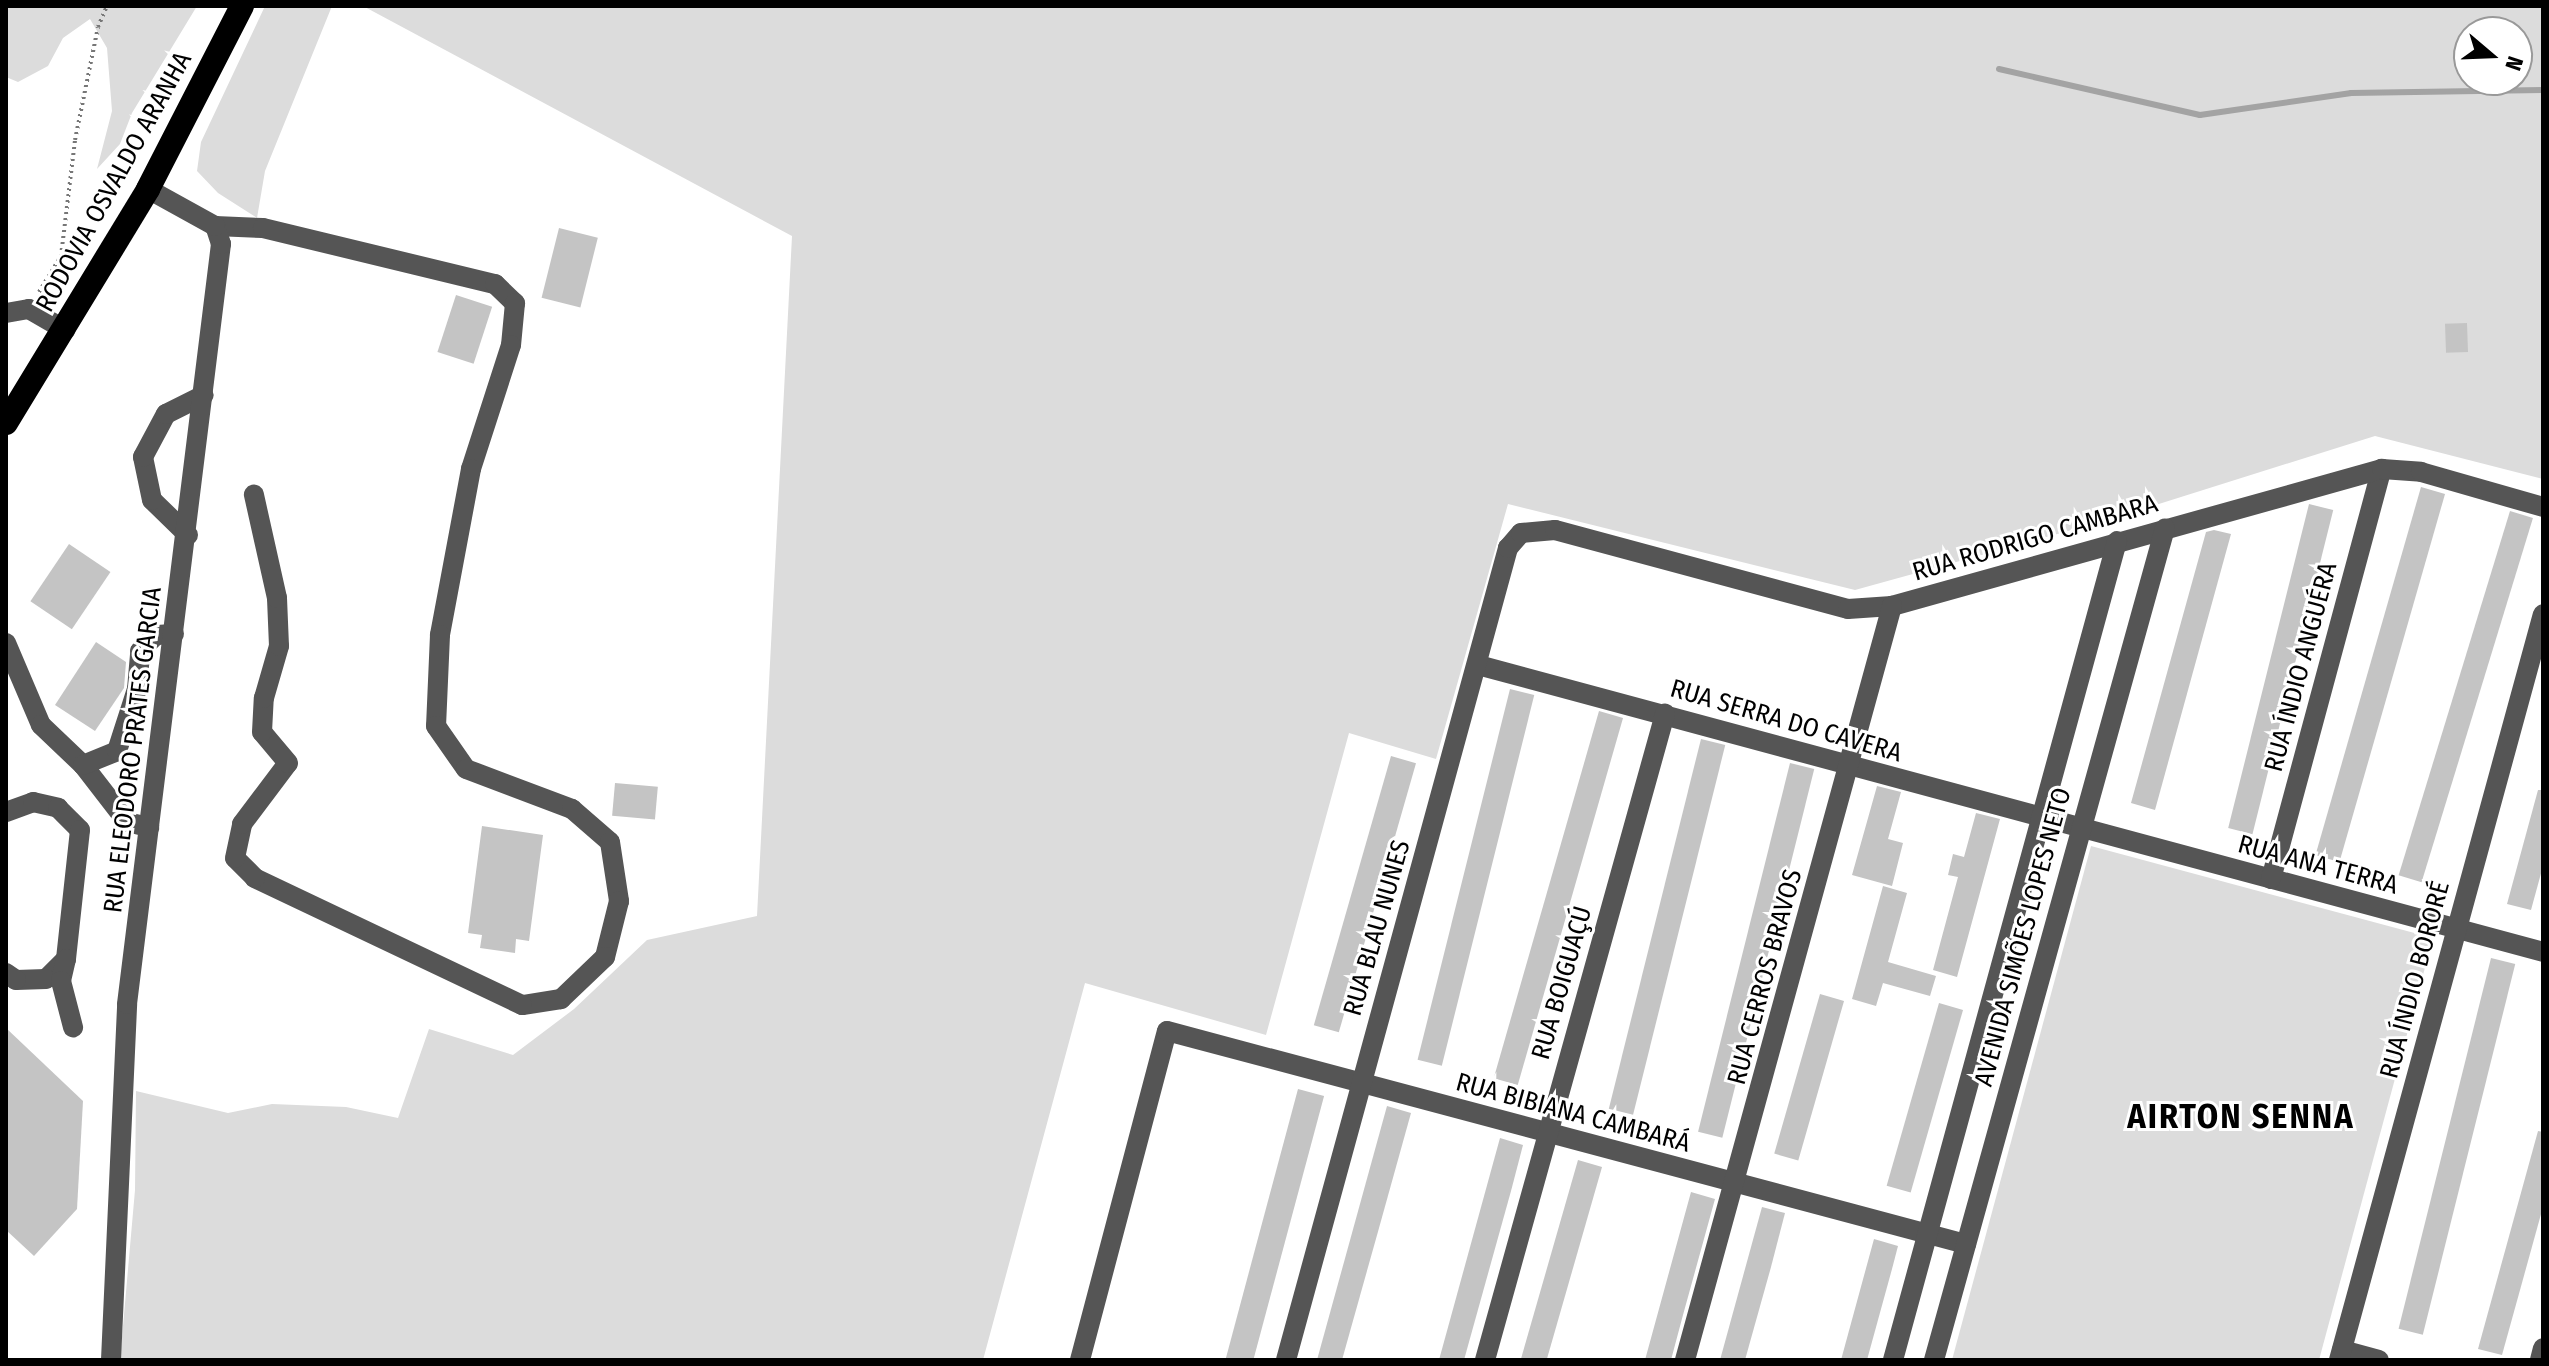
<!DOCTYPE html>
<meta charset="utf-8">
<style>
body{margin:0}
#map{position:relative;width:2549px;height:1366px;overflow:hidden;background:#fff;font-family:"Fira Sans Condensed",sans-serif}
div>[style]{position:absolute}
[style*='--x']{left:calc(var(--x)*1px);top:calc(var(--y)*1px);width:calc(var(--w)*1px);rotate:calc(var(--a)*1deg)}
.green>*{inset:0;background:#dcdcdc}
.stream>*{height:6px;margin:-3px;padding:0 3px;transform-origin:3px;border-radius:3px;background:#a3a3a3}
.building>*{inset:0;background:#c4c4c4;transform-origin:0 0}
.path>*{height:4px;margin-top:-2px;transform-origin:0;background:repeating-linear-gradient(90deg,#777 0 2px,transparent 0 6px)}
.minor>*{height:20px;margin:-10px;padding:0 10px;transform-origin:10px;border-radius:10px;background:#555}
.highway>*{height:24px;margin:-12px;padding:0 12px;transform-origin:12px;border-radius:12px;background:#000}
span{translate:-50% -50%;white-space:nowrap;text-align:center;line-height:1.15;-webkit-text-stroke:6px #fff;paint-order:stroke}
.street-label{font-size:26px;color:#000}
.district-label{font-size:34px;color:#000;font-weight:700;letter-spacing:2px}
.frame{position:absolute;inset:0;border:8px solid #000;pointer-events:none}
.north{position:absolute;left:2453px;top:16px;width:80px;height:80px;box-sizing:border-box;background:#fff;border:2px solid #999;border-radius:50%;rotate:109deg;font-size:22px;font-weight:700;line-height:32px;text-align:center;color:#000}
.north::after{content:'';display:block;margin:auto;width:28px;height:36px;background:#000;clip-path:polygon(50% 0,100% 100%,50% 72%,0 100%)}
</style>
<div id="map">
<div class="green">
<i style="clip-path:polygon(6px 6px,197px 6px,132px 113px,120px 144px,97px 169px,112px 111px,107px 48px,90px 19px,63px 38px,48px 66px,18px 82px,6px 77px)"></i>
<i style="clip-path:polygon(265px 6px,332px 6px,265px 171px,257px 218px,218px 193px,197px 171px,201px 142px)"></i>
<i style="clip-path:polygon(evenodd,363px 6px,2543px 6px,2543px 479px,2375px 436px,2108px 520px,1855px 590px,1508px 504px,1436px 759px,1349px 733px,1266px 1035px,1085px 983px,983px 1360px,120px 1360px,135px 1190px,136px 1091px,228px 1113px,272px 1104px,346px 1107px,398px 1118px,429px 1029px,513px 1055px,574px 1009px,647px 940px,757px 916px,792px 236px,363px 6px,2469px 32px,2517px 32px,2517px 80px,2469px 80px,2469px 32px)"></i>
<i style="clip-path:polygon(2091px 846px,2433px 938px,2319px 1360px,1952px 1360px)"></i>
</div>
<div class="stream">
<i style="--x:1999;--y:69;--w:206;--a:12.9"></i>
<i style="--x:2200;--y:115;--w:153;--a:-8.3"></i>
<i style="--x:2351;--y:93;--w:192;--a:-0.9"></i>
</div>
<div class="building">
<i style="left:559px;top:228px;width:40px;height:72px;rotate:14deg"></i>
<i style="left:456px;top:295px;width:38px;height:60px;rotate:18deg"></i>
<i style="left:2467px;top:323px;width:29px;height:22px;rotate:88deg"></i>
<i style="left:2421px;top:487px;width:25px;height:383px;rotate:16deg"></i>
<i style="left:2309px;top:504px;width:25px;height:334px;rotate:14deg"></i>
<i style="left:2510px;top:511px;width:24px;height:381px;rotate:17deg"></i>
<i style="clip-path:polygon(2214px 530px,2231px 534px,2155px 810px,2131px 803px,2206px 532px)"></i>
<i style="left:69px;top:544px;width:50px;height:69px;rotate:34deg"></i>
<i style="clip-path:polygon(96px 642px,126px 662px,124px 688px,95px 731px,55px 705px)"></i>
<i style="left:1510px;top:689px;width:25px;height:382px;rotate:14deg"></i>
<i style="left:1599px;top:711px;width:25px;height:382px;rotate:16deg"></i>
<i style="left:1701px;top:739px;width:25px;height:381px;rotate:14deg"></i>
<i style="left:1391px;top:756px;width:26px;height:280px;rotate:16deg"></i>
<i style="left:1790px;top:763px;width:25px;height:380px;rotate:14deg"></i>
<i style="left:615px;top:783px;width:43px;height:33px;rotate:5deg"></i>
<i style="clip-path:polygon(1877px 786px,1901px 792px,1888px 839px,1903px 843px,1892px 886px,1852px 875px)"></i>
<i style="clip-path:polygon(2538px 790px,2543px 790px,2543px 866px,2531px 910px,2507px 904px)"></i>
<i style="clip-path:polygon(1976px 813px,2000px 819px,1957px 977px,1933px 970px,1958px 877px,1948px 875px,1953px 854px,1964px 857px)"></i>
<i style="clip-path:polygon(482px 826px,543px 835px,529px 941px,516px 939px,515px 953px,480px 948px,482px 935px,468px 933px)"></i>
<i style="clip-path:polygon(1883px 886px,1907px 893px,1888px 962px,1936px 976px,1930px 996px,1883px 983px,1876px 1006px,1852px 999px)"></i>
<i style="left:2491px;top:958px;width:25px;height:382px;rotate:14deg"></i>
<i style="left:1820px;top:994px;width:25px;height:166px;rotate:16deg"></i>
<i style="left:1939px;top:1003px;width:25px;height:190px;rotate:16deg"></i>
<i style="clip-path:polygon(6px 1028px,83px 1101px,77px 1209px,34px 1256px,6px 1230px)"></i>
<i style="left:1298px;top:1089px;width:27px;height:281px;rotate:15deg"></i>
<i style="clip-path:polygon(1387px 1106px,1411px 1113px,1379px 1228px,1342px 1360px,1317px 1360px)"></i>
<i style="clip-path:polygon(2538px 1131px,2543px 1132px,2543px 1207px,2502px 1355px,2478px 1349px)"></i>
<i style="clip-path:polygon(1500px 1138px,1523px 1145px,1511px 1191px,1464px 1360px,1439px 1360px)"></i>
<i style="left:1578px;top:1160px;width:25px;height:207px;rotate:16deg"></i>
<i style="clip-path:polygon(1691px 1192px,1715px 1199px,1683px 1315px,1671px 1360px,1645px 1360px)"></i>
<i style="clip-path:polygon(1762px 1207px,1785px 1213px,1771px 1267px,1745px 1360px,1720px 1360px)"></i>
<i style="clip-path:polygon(1874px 1239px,1898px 1246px,1892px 1269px,1867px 1360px,1841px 1360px)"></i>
</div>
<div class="path">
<i style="--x:39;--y:292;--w:42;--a:-58.6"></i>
<i style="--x:61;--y:256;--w:117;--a:-83.1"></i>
<i style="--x:75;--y:140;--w:115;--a:-78.5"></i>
<i style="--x:98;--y:27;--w:23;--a:-67"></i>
</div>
<div class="minor">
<i style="--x:215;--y:226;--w:48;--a:2.4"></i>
<i style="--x:263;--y:228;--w:239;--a:13.6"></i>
<i style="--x:495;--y:284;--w:28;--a:44"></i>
<i style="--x:515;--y:303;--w:42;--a:95.4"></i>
<i style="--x:511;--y:345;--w:130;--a:107.9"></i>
<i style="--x:471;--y:469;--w:169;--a:100.6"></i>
<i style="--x:440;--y:635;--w:91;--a:92.5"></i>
<i style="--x:436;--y:726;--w:52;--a:55.1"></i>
<i style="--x:466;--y:769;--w:113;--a:20.7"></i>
<i style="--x:572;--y:809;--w:50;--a:41"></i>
<i style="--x:610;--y:842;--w:60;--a:81.3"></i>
<i style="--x:619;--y:901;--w:58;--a:104"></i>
<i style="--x:605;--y:957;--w:61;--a:136.3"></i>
<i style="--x:561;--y:999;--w:39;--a:171"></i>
<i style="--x:522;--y:1005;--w:296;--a:-154.6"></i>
<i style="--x:255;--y:878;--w:28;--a:-135"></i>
<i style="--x:235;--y:858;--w:35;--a:-78"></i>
<i style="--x:242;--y:824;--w:76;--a:-53"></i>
<i style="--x:288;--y:763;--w:40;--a:-130"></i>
<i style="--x:262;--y:732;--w:34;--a:-87"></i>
<i style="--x:264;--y:698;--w:54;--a:-73.9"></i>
<i style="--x:279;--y:646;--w:48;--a:-92.4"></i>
<i style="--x:277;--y:598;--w:106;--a:-102.6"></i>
<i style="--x:6;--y:313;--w:23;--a:-10"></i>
<i style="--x:29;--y:309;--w:42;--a:30.3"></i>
<i style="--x:188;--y:535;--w:50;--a:-135.8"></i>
<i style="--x:152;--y:500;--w:44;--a:-101.8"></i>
<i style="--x:143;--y:457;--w:49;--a:-61.9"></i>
<i style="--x:166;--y:414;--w:42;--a:-26.6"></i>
<i style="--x:6;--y:643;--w:89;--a:66.9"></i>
<i style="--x:41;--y:725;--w:58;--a:43.6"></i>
<i style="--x:83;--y:765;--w:72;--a:52.3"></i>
<i style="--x:127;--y:822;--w:23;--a:13"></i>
<i style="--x:1478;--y:665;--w:1103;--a:15.08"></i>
<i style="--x:83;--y:765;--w:37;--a:-22"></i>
<i style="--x:117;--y:751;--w:65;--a:-72.1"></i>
<i style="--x:137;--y:689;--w:38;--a:-85"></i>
<i style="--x:140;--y:651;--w:23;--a:-45"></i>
<i style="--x:156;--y:635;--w:18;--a:-3"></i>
<i style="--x:6;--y:812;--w:29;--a:-20"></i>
<i style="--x:33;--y:802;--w:26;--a:13"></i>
<i style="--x:58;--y:808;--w:31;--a:45"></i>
<i style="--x:80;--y:830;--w:130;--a:96.2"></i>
<i style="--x:66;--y:959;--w:28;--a:135"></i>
<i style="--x:46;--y:979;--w:30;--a:178"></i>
<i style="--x:16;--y:980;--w:12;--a:-145"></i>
<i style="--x:2271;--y:879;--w:425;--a:-74.9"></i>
<i style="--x:66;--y:959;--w:23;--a:103"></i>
<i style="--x:61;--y:981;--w:48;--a:75.4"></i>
<i style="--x:2342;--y:1350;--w:38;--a:15"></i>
<i style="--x:111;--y:1360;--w:356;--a:-87.4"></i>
<i style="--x:127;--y:1004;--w:766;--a:-82.95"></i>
<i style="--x:221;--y:244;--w:19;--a:-108"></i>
<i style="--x:215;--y:226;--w:77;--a:-151.1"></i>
<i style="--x:1080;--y:1360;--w:340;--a:-75.2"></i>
<i style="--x:1167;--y:1031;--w:827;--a:14.93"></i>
<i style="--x:1286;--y:1360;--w:842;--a:-74.71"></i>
<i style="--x:1508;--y:548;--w:20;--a:-49"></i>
<i style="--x:1521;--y:533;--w:34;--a:-5"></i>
<i style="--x:1555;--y:530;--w:303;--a:15.1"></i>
<i style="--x:1848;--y:609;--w:44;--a:-3.9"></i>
<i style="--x:1892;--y:606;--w:509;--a:-15.62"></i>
<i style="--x:2382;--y:469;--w:39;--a:4"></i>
<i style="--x:2421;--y:472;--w:127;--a:16"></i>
<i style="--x:1485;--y:1360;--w:671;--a:-74.43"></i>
<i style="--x:1685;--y:1360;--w:782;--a:-74.65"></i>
<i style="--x:1893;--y:1360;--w:849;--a:-74.7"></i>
<i style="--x:1934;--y:1360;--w:863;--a:-74.48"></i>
<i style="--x:2339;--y:1360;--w:773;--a:-74.71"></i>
<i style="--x:2540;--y:1360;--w:12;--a:-76"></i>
</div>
<div class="highway">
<i style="--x:6;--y:423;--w:274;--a:-58.7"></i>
<i style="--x:148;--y:189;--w:206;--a:-62.8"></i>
</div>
<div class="street-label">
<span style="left:114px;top:182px;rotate:-61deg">RODOVIA OSVALDO ARANHA</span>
<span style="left:2035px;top:538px;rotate:-16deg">RUA RODRIGO CAMBARA</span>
<span style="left:2301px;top:667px;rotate:-75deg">RUA ÍNDIO ANGUÉRA</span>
<span style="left:1786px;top:721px;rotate:16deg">RUA SERRA DO CAVERA</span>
<span style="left:133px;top:750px;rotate:-83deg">RUA ELEODORO PRATES GARCIA</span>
<span style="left:2318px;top:865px;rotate:15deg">RUA ANA TERRA</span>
<span style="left:1377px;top:928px;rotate:-74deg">RUA BLAU NUNES</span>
<span style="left:2023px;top:937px;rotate:-75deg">AVENIDA SIMÕES LOPES NETO</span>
<span style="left:1765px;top:977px;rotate:-75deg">RUA CERROS BRAVOS</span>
<span style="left:2415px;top:980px;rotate:-75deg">RUA ÍNDIO BORORÉ</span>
<span style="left:1562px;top:983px;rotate:-74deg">RUA BOIGUAÇÚ</span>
<span style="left:1573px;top:1113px;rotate:15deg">RUA BIBIANA CAMBARÁ</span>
</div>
<div class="district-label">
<span style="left:2241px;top:1117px">AIRTON SENNA</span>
</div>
<div class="frame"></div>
<div class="north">N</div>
</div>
